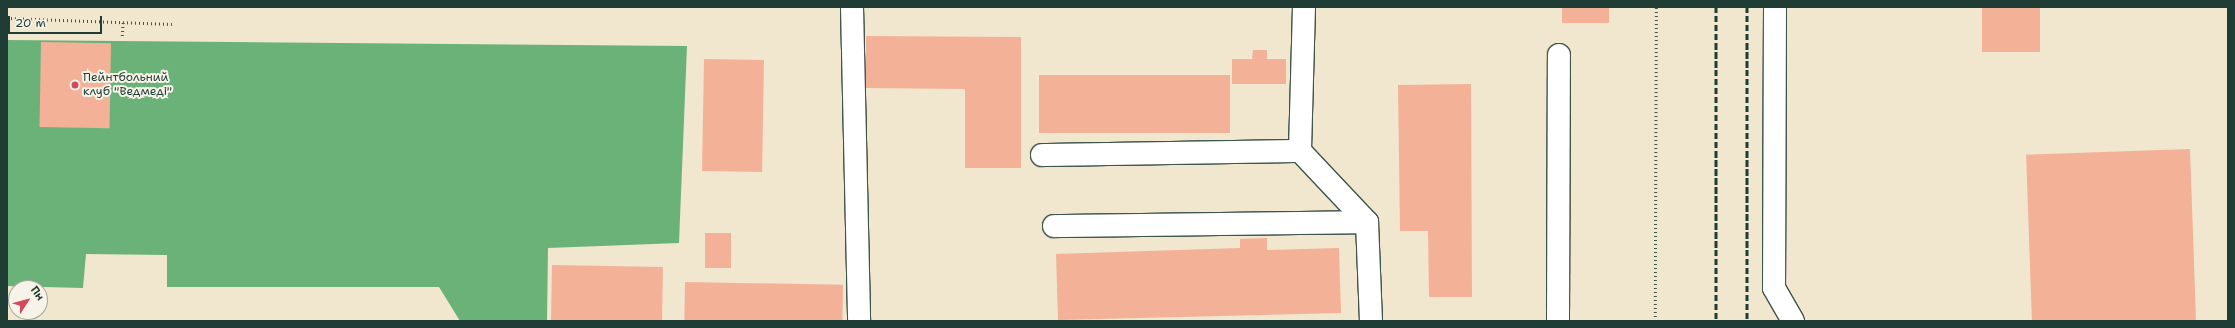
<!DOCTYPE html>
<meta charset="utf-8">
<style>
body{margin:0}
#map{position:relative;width:2235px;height:328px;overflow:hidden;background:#f1e6ce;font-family:"Shantell Sans",sans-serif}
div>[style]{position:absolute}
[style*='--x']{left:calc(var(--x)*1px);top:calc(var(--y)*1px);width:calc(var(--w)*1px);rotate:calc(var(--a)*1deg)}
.forest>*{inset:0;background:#6bb278}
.building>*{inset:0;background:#f3b197;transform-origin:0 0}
.path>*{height:2.5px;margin-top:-1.25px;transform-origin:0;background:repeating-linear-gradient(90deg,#3e564b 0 1px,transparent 0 4px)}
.roads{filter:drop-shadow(1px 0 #3e564b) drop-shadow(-1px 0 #3e564b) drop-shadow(0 1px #3e564b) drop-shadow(0 -1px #3e564b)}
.minor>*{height:22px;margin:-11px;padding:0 11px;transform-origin:11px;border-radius:11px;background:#fff}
.rail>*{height:3px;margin-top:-1.5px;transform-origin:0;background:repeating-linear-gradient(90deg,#1f3d34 0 6px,transparent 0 9px)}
.dots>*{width:11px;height:11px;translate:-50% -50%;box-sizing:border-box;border:2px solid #f7f3e8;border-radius:50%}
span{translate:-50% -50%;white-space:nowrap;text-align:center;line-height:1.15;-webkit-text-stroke:4px #f7f3e8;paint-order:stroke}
.poi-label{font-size:12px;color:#1f3d34}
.left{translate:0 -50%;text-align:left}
.frame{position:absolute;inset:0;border:8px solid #1f3d34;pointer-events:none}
.north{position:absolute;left:8px;top:280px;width:40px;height:40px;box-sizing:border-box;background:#f7f3e8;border:1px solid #a1aaa0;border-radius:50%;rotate:54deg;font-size:11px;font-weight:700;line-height:16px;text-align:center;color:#1f3d34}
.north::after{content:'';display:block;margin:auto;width:14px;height:18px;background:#d1495b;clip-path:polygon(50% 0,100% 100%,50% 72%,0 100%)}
.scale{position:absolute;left:8px;top:16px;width:94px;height:18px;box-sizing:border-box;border:2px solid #1f3d34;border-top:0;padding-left:5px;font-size:12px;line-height:14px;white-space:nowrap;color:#1f3d34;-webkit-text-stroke:3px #f7f3e8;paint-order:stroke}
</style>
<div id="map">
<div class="forest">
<i style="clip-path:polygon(7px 40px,687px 46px,679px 243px,548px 248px,547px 321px,460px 321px,439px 287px,167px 287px,167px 255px,86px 254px,83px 288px,7px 286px)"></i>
</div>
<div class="building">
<i style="left:1562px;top:7px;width:47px;height:16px"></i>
<i style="left:1982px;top:7px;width:58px;height:45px"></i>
<i style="clip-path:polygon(866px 36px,1021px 37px,1021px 168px,965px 168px,965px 89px,866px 88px)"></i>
<i style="left:41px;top:42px;width:70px;height:85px;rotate:1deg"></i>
<i style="clip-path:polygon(1253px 50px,1267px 50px,1267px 59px,1286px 59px,1286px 84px,1232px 84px,1232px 59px,1252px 59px)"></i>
<i style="left:704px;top:59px;width:60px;height:112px;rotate:1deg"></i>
<i style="left:1039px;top:75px;width:191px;height:58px"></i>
<i style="clip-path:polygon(1471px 84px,1472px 297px,1429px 297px,1428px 231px,1400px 231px,1398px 85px)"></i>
<i style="left:2190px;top:149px;width:172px;height:164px;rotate:88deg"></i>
<i style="left:705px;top:233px;width:26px;height:35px"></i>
<i style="clip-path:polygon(1267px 238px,1267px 250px,1339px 248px,1341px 313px,1058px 320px,1056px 254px,1240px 248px,1240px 239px)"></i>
<i style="left:552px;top:265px;width:111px;height:56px;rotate:1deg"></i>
<i style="left:685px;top:282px;width:158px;height:39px;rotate:1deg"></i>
</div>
<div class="path">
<i style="--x:7;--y:18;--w:165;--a:2.1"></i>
<i style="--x:122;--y:36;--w:14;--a:-86"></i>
<i style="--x:1655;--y:321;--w:314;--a:-89.8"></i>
</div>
<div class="roads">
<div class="minor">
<i style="--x:852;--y:7;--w:314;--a:88.7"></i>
<i style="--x:1304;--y:7;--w:144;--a:91.6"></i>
<i style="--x:1300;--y:151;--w:98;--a:46.7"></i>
<i style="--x:1367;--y:222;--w:99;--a:87.7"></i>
<i style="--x:1775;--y:7;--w:281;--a:90.2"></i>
<i style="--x:1774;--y:288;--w:38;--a:60"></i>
<i style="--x:1042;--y:155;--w:258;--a:-0.9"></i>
<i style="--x:1054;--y:226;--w:313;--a:-0.7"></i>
<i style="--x:1558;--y:321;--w:266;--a:-89.8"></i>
</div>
</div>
<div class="rail">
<i style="--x:1716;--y:7;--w:314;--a:90"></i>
<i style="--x:1747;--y:7;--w:314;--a:90"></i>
</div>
<div class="dots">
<i style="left:75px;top:85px;background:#d1495b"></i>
</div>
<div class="poi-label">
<span class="left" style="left:83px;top:85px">Пейнтбольний<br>клуб "Ведмеді"</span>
</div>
<div class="frame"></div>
<div class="north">Пн</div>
<div class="scale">20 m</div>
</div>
